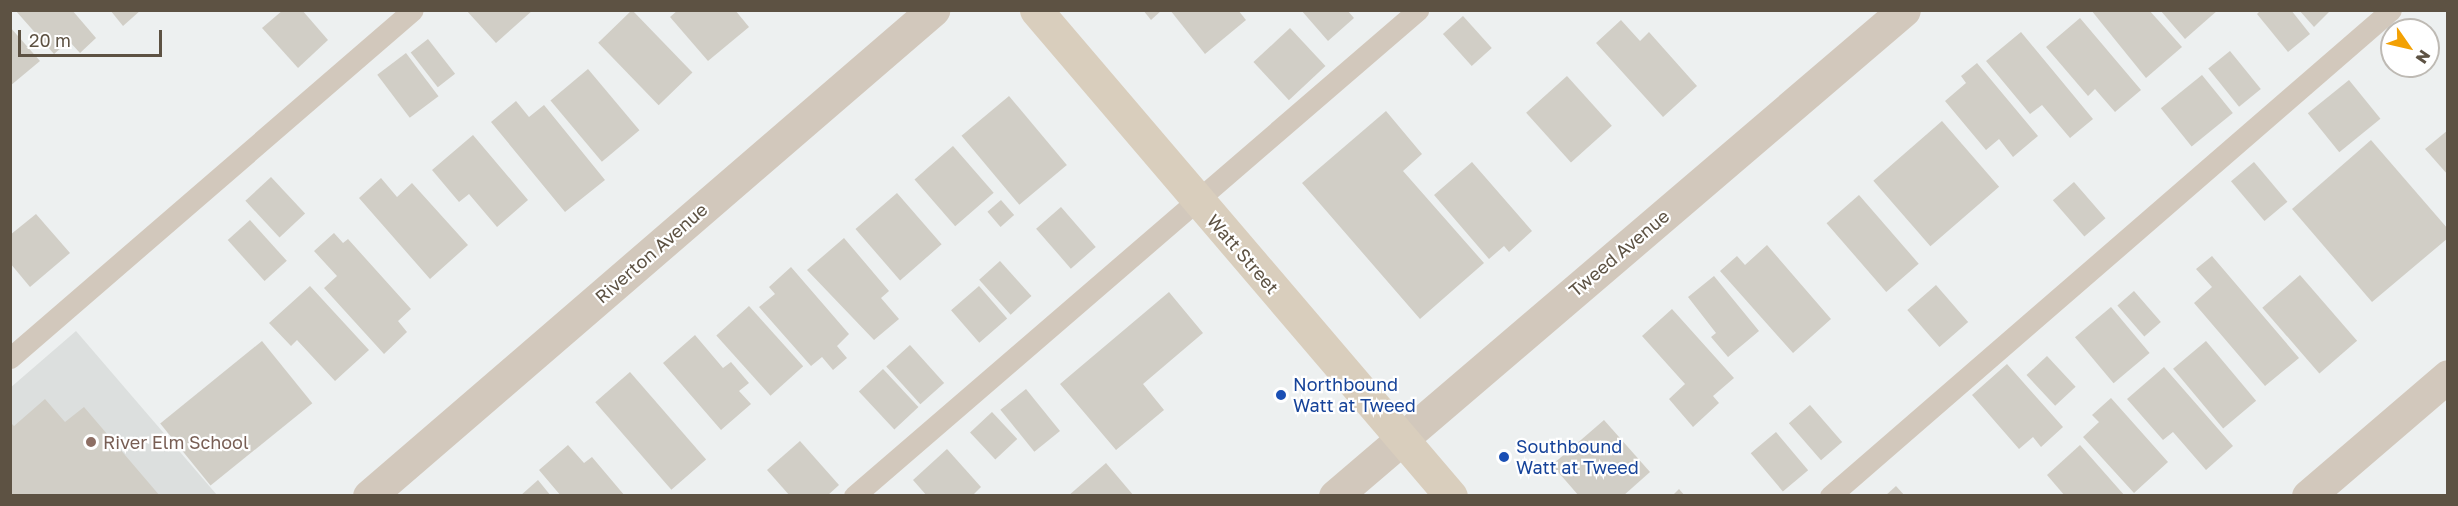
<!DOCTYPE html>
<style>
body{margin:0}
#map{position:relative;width:2458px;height:506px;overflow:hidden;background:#edf0f0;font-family:"Golos Text",sans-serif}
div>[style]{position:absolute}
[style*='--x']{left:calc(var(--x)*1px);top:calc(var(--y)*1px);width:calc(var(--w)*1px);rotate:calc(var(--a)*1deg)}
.education>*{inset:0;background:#dcdfde}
.building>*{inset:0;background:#d1cec6;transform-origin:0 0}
.service>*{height:21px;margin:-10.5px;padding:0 10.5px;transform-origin:10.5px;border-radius:10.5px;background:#d2c8bc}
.minor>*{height:33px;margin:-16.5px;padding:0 16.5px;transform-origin:16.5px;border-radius:16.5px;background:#d2c8bc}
.secondary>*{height:33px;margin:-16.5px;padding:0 16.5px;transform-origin:16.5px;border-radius:16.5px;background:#d9cebd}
.dots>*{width:16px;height:16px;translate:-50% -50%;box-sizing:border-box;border:3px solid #fff;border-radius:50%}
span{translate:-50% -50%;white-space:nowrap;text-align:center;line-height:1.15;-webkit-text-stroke:4.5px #fff;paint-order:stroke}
.street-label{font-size:18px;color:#5d5243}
.transit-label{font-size:18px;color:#164399}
.left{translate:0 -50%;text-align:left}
.education-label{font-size:18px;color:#785e54}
.frame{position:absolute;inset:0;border:12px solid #5d5243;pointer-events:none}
.north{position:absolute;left:2380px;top:18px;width:60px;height:60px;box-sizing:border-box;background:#fff;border:2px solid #bebab4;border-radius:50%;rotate:124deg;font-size:16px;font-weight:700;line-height:24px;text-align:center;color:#5d5243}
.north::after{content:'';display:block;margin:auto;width:21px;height:27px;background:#f3a104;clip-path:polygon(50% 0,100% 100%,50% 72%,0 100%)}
.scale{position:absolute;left:18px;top:30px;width:144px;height:27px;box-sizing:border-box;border:3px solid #5d5243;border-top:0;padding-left:8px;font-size:18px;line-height:21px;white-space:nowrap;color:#5d5243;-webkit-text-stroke:4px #fff;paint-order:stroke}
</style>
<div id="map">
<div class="education">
<i style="clip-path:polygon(76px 331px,217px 495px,11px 495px,10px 388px)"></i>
</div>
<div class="building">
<i style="clip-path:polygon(15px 10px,72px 10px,96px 38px,80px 53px,69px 41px,54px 54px)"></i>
<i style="clip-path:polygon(110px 10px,141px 10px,123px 26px)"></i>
<i style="clip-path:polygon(283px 10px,302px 10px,328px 40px,298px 68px,262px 28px)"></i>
<i style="clip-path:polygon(466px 10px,533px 10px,496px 43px)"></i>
<i style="left:632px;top:10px;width:87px;height:47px;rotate:46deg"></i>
<i style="clip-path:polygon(678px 10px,735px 10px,749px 27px,708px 61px,670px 17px)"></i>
<i style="clip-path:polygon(1143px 10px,1162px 10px,1151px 20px)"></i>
<i style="clip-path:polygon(1170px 10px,1238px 10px,1246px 20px,1205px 54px)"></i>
<i style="clip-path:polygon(1301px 10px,1347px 10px,1354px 18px,1328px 41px)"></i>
<i style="clip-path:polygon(2091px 10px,2149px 10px,2182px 47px,2146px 78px)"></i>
<i style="clip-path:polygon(2160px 10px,2218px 10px,2185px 39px)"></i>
<i style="clip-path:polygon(2261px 10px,2291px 10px,2310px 34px,2288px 52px,2257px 14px)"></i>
<i style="clip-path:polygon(2299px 10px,2331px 10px,2314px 27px)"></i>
<i style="left:1463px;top:16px;width:43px;height:27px;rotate:48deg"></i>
<i style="clip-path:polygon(2080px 18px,2141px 90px,2115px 112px,2095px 89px,2088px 96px,2046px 47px)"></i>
<i style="clip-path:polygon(1621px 20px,1640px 41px,1649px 32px,1697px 86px,1663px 117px,1596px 43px)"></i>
<i style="clip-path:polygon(10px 27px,40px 61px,10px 86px)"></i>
<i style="left:1290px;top:28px;width:52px;height:50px;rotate:47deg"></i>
<i style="clip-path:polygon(2021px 32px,2093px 119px,2070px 138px,2042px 105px,2030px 114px,1986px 61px)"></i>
<i style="left:428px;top:39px;width:44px;height:22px;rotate:52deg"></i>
<i style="left:2230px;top:51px;width:49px;height:28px;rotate:51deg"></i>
<i style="left:406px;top:53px;width:54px;height:36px;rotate:53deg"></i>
<i style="clip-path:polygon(1977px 63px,2038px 136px,2013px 157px,1999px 139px,1986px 150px,1945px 101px,1966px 83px,1961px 76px)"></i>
<i style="left:588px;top:69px;width:80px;height:49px;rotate:50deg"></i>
<i style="left:2202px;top:75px;width:49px;height:53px;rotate:51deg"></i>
<i style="left:1567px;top:76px;width:67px;height:55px;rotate:48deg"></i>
<i style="left:2349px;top:80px;width:50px;height:53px;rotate:51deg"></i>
<i style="left:1009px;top:96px;width:90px;height:62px;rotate:50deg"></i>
<i style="clip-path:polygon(516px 101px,529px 117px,544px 105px,605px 180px,565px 212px,491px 122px)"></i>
<i style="clip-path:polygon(1386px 111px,1422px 154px,1403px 171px,1484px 263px,1420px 319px,1302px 183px)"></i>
<i style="left:1942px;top:121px;width:87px;height:91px;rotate:49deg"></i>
<i style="clip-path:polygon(2448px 130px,2448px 175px,2425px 149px)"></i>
<i style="clip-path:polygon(473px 135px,528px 200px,497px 227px,469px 194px,459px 202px,432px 170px)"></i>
<i style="clip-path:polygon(2371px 140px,2448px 229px,2448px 238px,2372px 302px,2292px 209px)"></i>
<i style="left:953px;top:146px;width:62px;height:51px;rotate:49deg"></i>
<i style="clip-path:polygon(1472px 162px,1532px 231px,1509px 252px,1504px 246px,1489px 259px,1434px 195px)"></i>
<i style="left:2254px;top:162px;width:52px;height:30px;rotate:50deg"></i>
<i style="left:271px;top:177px;width:50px;height:35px;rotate:47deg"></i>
<i style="clip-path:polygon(381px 178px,397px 197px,412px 183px,468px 245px,430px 279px,359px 198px)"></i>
<i style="left:2074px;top:182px;width:48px;height:28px;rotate:49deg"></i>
<i style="left:897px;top:193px;width:68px;height:55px;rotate:49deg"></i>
<i style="left:1859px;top:195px;width:91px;height:43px;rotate:49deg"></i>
<i style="left:1001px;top:200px;width:20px;height:18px;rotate:49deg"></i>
<i style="left:1061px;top:207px;width:53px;height:33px;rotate:49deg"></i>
<i style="clip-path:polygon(36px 214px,70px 253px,30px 287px,10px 263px,10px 235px)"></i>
<i style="left:250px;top:220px;width:55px;height:30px;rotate:48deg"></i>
<i style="clip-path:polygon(334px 233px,343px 243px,348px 239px,411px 309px,398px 321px,407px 332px,384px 354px,324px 288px,337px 276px,314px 251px)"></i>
<i style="clip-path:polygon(844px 238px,889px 291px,881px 298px,899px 319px,874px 340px,807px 270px)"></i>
<i style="clip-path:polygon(1767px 245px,1831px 319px,1793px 353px,1720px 271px,1737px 256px,1745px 265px)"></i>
<i style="clip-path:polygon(2212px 256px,2299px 358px,2265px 386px,2194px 303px,2212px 287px,2196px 269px)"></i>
<i style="left:1000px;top:261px;width:47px;height:28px;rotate:48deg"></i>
<i style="clip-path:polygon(791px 267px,849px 334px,837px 346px,847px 358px,833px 370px,822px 357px,811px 366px,759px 307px,775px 294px,769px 287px)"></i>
<i style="left:2300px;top:275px;width:87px;height:50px;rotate:49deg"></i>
<i style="clip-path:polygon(1714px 276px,1759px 331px,1728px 357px,1711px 337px,1716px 333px,1688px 297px)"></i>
<i style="left:1936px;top:285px;width:49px;height:38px;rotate:49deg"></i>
<i style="clip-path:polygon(310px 286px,369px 350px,335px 381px,297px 340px,291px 346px,269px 323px)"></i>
<i style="left:979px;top:286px;width:43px;height:37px;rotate:49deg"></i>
<i style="left:2134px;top:291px;width:41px;height:22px;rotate:49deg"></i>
<i style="clip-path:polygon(1169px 292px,1203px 333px,1143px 384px,1164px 410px,1116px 450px,1060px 384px)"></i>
<i style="left:749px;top:306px;width:81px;height:44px;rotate:48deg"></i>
<i style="left:2111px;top:307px;width:60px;height:47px;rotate:50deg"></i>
<i style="clip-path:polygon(1672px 309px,1734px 378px,1713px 396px,1719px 403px,1693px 427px,1669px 399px,1685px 384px,1642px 336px)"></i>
<i style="clip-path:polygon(695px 335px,723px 368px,731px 362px,749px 383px,739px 391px,751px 404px,721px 430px,663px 363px)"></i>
<i style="left:262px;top:341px;width:80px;height:131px;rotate:51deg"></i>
<i style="left:2206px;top:341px;width:78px;height:43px;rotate:50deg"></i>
<i style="left:910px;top:345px;width:51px;height:32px;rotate:48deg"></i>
<i style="left:2047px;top:356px;width:42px;height:28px;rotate:47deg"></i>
<i style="clip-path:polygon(2007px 364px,2063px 427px,2041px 447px,2033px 437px,2019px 449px,1972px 395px)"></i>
<i style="clip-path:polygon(2164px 367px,2233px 446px,2206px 470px,2173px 432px,2163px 440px,2127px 399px)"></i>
<i style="left:883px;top:369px;width:52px;height:33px;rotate:47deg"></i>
<i style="left:630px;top:372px;width:116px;height:46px;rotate:49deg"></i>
<i style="left:1026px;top:389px;width:54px;height:33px;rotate:51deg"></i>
<i style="clip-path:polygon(2111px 398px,2168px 462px,2134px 493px,2083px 437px,2099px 422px,2092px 415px)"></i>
<i style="clip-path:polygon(45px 399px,65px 422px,84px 407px,160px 496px,10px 496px,10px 422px,14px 426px)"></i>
<i style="left:1810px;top:405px;width:49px;height:28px;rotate:49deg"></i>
<i style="left:992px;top:412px;width:37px;height:30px;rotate:47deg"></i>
<i style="clip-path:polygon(1604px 420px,1650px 472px,1623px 496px,1579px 496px,1552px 465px)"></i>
<i style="left:1776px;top:432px;width:50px;height:33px;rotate:50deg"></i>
<i style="clip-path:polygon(800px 441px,839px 485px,827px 496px,790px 496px,767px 470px)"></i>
<i style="clip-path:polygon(568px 445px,584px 463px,592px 457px,625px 496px,561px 496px,539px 470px)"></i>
<i style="clip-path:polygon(2080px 445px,2125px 496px,2065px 496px,2047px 475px)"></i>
<i style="clip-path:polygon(947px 449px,981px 487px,972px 496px,927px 496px,913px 480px)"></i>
<i style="clip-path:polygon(1106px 463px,1134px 496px,1068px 496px)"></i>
<i style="clip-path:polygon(538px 480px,551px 496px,520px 496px)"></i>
<i style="clip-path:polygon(1896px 486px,1905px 496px,1885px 496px)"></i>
<i style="clip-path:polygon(1679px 489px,1685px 496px,1672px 496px)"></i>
</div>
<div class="service">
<i style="--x:10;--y:358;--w:532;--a:-40.81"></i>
<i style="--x:854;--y:496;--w:745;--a:-40.75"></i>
<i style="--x:1830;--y:496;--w:742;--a:-40.9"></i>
</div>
<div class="minor">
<i style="--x:369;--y:496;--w:745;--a:-40.75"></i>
<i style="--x:1335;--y:496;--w:748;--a:-40.5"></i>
<i style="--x:2308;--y:496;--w:184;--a:-40.6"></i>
</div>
<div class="secondary">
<i style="--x:1036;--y:10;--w:639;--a:49.51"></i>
</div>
<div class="dots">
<i style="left:1281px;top:395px;background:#1a4fb4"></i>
<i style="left:91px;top:442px;background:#8d6e63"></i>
<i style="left:1504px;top:457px;background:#1a4fb4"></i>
</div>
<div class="street-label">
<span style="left:651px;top:253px;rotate:-41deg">Riverton Avenue</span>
<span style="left:1619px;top:253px;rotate:-40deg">Tweed Avenue</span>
<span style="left:1243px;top:254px;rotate:49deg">Watt Street</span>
</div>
<div class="transit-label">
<span class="left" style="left:1293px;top:395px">Northbound<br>Watt at Tweed</span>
<span class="left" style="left:1516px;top:457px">Southbound<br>Watt at Tweed</span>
</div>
<div class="education-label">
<span class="left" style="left:103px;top:442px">River Elm School</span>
</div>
<div class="frame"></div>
<div class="north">N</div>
<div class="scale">20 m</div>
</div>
